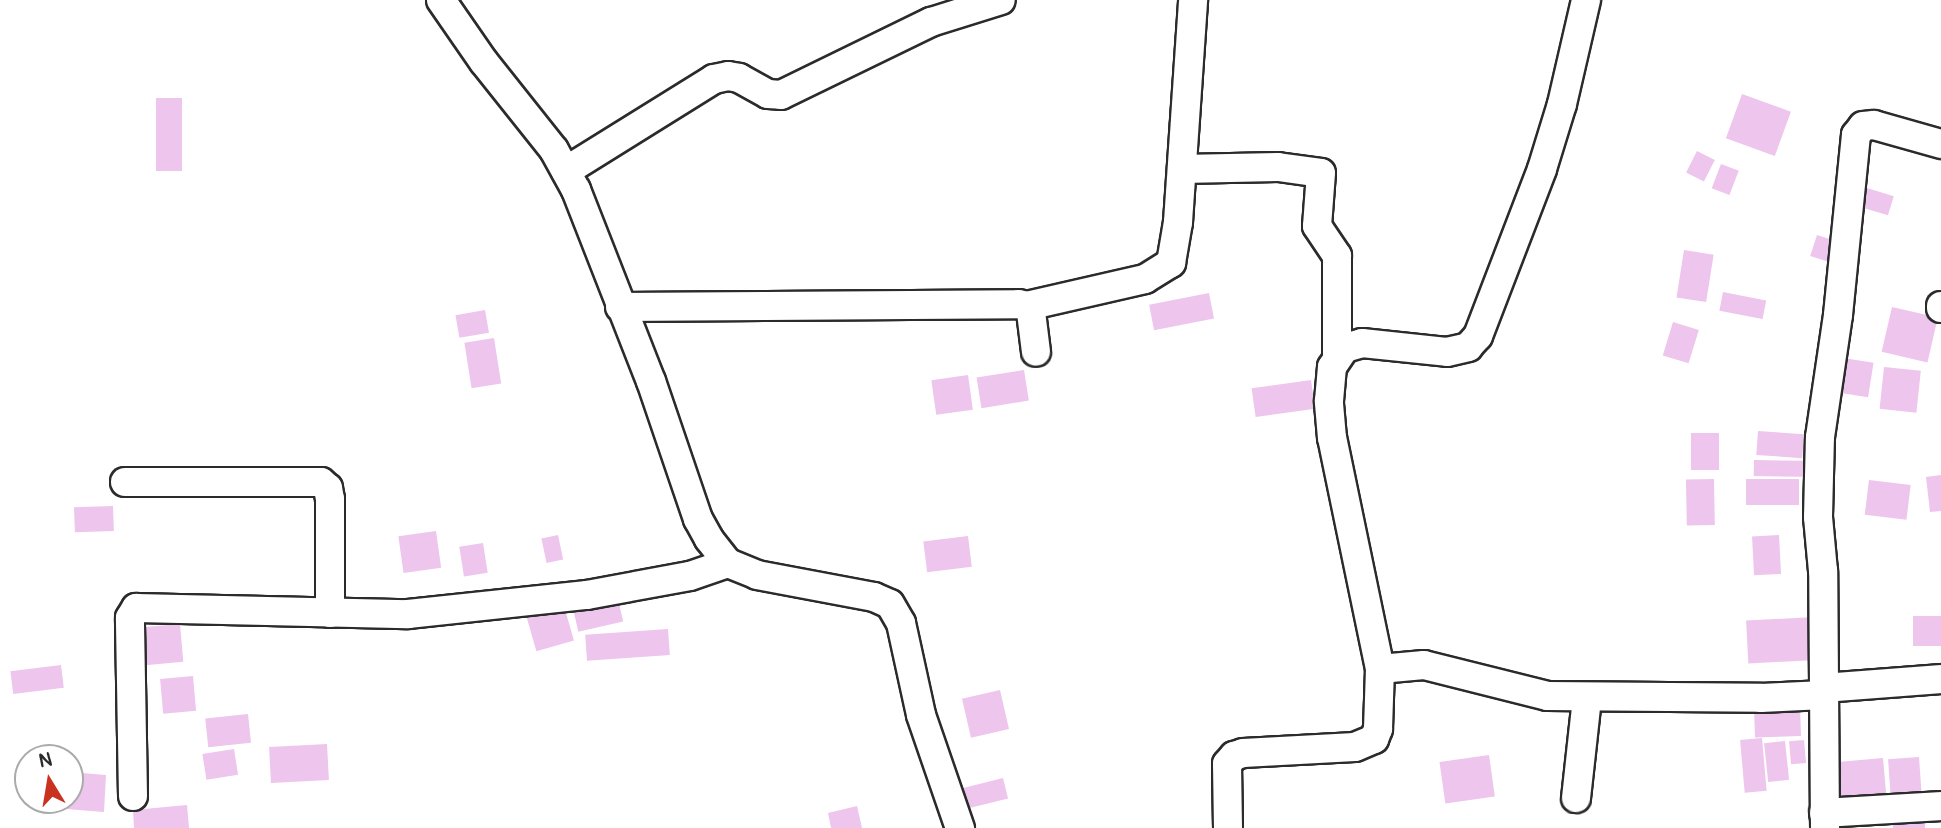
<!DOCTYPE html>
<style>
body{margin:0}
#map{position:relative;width:1941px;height:828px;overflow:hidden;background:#fff;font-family:Pangolin,sans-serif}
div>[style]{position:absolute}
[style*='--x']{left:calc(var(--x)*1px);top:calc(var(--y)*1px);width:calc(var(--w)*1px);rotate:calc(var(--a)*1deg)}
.building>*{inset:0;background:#edc5ed;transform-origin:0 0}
.roads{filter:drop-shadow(2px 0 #2b2b2b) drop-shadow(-2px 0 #2b2b2b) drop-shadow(0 2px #2b2b2b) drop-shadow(0 -2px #2b2b2b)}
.street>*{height:28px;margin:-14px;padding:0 14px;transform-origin:14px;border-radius:14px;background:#fff}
span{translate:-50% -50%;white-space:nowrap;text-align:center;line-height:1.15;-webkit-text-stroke:7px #fff;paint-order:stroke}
.north{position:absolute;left:14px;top:744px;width:70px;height:70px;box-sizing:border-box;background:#fff;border:2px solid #aaa;border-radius:50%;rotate:349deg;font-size:19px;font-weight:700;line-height:28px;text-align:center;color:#2b2b2b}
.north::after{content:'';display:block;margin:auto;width:24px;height:32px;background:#c8321e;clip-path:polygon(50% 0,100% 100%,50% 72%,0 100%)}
</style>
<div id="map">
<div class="building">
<i style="left:1742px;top:94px;width:52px;height:47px;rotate:20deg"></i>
<i style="left:156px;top:98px;width:26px;height:73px"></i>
<i style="left:1697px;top:151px;width:20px;height:24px;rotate:27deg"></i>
<i style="left:1721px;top:164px;width:19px;height:26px;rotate:21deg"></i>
<i style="left:1867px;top:188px;width:28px;height:20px;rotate:17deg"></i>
<i style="left:1817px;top:235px;width:19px;height:22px;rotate:18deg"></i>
<i style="left:1684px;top:250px;width:30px;height:48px;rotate:9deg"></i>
<i style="left:1723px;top:292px;width:44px;height:19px;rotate:11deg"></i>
<i style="left:1209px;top:293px;width:26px;height:61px;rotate:79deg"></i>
<i style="left:1892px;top:307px;width:47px;height:46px;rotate:13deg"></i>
<i style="left:485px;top:310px;width:23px;height:30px;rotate:80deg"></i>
<i style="left:1673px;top:322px;width:27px;height:35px;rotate:17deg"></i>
<i style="left:494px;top:338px;width:46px;height:30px;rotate:81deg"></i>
<i style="left:1837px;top:357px;width:37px;height:35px;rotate:9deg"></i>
<i style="left:1884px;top:367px;width:37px;height:42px;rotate:6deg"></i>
<i style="left:1024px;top:370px;width:31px;height:48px;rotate:81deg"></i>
<i style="left:968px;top:375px;width:35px;height:37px;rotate:82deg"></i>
<i style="left:1311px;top:380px;width:29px;height:60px;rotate:82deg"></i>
<i style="left:1758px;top:431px;width:46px;height:24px;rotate:4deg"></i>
<i style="left:1719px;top:433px;width:37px;height:28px;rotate:90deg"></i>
<i style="left:1754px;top:460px;width:50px;height:16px;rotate:1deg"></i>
<i style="clip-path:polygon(1941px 475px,1941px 511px,1930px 512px,1926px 477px)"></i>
<i style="left:1714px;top:479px;width:46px;height:28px;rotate:89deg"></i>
<i style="left:1746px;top:479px;width:53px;height:26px"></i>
<i style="left:1869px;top:480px;width:42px;height:35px;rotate:7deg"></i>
<i style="left:113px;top:506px;width:25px;height:39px;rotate:88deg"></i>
<i style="left:436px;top:531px;width:37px;height:38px;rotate:82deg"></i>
<i style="left:558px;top:535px;width:25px;height:17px;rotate:78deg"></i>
<i style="left:1779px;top:535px;width:39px;height:27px;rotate:87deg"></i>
<i style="left:968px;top:536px;width:31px;height:45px;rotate:83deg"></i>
<i style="left:483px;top:543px;width:30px;height:24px;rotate:81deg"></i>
<i style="left:618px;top:599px;width:23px;height:46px;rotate:77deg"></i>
<i style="left:564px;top:606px;width:36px;height:39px;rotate:74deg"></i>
<i style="left:1941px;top:616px;width:30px;height:28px;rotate:90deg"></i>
<i style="left:1814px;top:617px;width:43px;height:68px;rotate:87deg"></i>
<i style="left:180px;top:624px;width:38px;height:49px;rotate:85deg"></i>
<i style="left:668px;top:629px;width:26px;height:83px;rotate:86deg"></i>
<i style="left:61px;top:665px;width:23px;height:51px;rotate:83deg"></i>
<i style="left:193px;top:676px;width:35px;height:33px;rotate:85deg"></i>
<i style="left:1000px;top:690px;width:40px;height:39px;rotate:77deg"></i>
<i style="left:1800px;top:707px;width:29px;height:46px;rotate:88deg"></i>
<i style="left:248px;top:714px;width:29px;height:43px;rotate:84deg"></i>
<i style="left:1762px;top:738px;width:53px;height:22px;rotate:85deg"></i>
<i style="left:1804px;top:740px;width:23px;height:15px;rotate:85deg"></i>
<i style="left:1785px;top:741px;width:39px;height:21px;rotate:84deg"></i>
<i style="left:327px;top:744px;width:36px;height:58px;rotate:87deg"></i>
<i style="left:234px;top:749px;width:26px;height:32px;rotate:81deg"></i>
<i style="left:1489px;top:755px;width:42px;height:50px;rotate:82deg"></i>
<i style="left:1919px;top:757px;width:44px;height:31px;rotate:86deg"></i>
<i style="left:1883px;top:758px;width:45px;height:48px;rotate:85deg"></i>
<i style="clip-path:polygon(70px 772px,106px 775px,104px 812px,66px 809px,66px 800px,70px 800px)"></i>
<i style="left:1003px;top:778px;width:21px;height:46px;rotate:76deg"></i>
<i style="clip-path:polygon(187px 805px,189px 828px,134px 828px,133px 810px)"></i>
<i style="clip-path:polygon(857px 806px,862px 828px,831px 828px,828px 813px)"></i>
<i style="left:1924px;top:812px;width:16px;height:32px;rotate:86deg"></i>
</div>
<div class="roads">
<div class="street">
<i style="--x:441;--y:0;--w:75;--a:55.3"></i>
<i style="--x:484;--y:62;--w:112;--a:51.5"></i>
<i style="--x:554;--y:150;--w:46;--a:61.2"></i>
<i style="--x:576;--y:190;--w:205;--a:68.6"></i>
<i style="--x:651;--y:381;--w:146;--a:71.2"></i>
<i style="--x:698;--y:519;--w:23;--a:61"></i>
<i style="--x:709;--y:539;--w:31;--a:52"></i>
<i style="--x:728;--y:563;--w:31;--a:22"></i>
<i style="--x:757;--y:575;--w:119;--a:10.6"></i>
<i style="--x:874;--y:597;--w:17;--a:24"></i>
<i style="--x:890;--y:604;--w:22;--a:60"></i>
<i style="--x:901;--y:623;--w:94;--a:77.7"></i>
<i style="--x:921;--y:715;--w:120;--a:71"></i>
<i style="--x:1182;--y:169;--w:96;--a:-1.2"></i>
<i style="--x:1278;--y:167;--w:43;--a:7.9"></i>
<i style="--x:1321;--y:173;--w:53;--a:94.3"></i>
<i style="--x:1317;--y:226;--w:36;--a:56"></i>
<i style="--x:1337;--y:256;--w:99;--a:90"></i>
<i style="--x:566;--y:171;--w:174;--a:-31.9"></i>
<i style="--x:714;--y:79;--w:14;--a:-12"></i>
<i style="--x:728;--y:76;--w:11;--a:10"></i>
<i style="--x:739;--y:78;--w:33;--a:29"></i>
<i style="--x:768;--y:94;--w:13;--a:4"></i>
<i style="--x:781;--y:95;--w:167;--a:-26"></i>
<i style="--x:931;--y:22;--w:73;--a:-17.4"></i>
<i style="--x:1027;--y:306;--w:121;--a:-12.9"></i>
<i style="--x:1145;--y:279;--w:31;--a:-32"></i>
<i style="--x:1171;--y:263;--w:42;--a:-80.3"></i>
<i style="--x:1178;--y:222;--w:223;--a:-86.1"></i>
<i style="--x:620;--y:307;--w:399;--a:-0.4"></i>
<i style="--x:1019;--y:304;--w:8;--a:14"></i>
<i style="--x:1027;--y:306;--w:7;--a:56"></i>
<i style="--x:1031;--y:312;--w:40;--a:82.9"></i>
<i style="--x:1941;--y:308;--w:2;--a:-90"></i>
<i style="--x:125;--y:482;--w:196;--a:0"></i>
<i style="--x:321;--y:482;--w:9;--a:41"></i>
<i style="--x:328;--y:488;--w:11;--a:80"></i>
<i style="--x:330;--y:499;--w:114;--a:90"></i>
<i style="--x:1380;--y:669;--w:236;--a:-101.7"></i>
<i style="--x:1332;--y:438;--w:37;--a:-95"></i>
<i style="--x:1329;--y:401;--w:34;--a:-85"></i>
<i style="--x:1332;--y:367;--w:23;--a:-56"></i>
<i style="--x:1345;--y:348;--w:18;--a:-16"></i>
<i style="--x:1362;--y:343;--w:85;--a:6"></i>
<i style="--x:1447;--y:352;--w:22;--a:-13"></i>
<i style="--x:1468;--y:347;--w:15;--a:-48"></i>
<i style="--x:1478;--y:336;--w:179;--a:-69"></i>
<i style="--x:1542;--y:169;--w:68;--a:-72.9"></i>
<i style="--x:1562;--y:104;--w:107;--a:-77"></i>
<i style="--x:1824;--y:688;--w:117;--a:-4.4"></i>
<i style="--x:133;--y:796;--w:178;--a:-91"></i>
<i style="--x:130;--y:618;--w:12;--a:-59"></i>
<i style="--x:136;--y:608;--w:272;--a:1.3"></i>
<i style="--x:408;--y:614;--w:180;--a:-6.1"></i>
<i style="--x:587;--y:595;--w:105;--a:-10.5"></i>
<i style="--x:690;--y:576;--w:40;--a:-18.9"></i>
<i style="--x:1576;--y:798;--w:101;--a:-83.7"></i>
<i style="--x:1824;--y:813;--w:117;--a:-3.4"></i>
<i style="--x:1228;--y:828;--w:64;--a:-90.9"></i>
<i style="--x:1227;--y:764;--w:11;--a:-49"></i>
<i style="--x:1234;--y:756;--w:9;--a:-18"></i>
<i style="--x:1243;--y:753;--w:112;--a:-3.1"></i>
<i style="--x:1355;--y:747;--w:21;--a:-23"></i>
<i style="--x:1374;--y:739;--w:11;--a:-68"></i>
<i style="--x:1378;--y:729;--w:60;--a:-88.1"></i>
<i style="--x:1380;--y:669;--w:44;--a:-5.2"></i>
<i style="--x:1424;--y:665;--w:127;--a:14.1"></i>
<i style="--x:1547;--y:696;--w:214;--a:0.5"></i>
<i style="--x:1761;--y:698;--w:63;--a:-2.7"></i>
<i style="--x:1825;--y:828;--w:257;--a:-90.4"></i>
<i style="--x:1823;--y:571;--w:54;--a:-95.3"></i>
<i style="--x:1818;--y:517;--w:80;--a:-88.6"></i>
<i style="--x:1820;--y:437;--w:123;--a:-81.6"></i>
<i style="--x:1838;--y:315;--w:181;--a:-84.3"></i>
<i style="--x:1856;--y:135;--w:11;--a:-52"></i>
<i style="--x:1863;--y:126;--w:11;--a:-5"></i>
<i style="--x:1874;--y:125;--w:70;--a:15.8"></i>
</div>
</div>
<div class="north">N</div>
</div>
